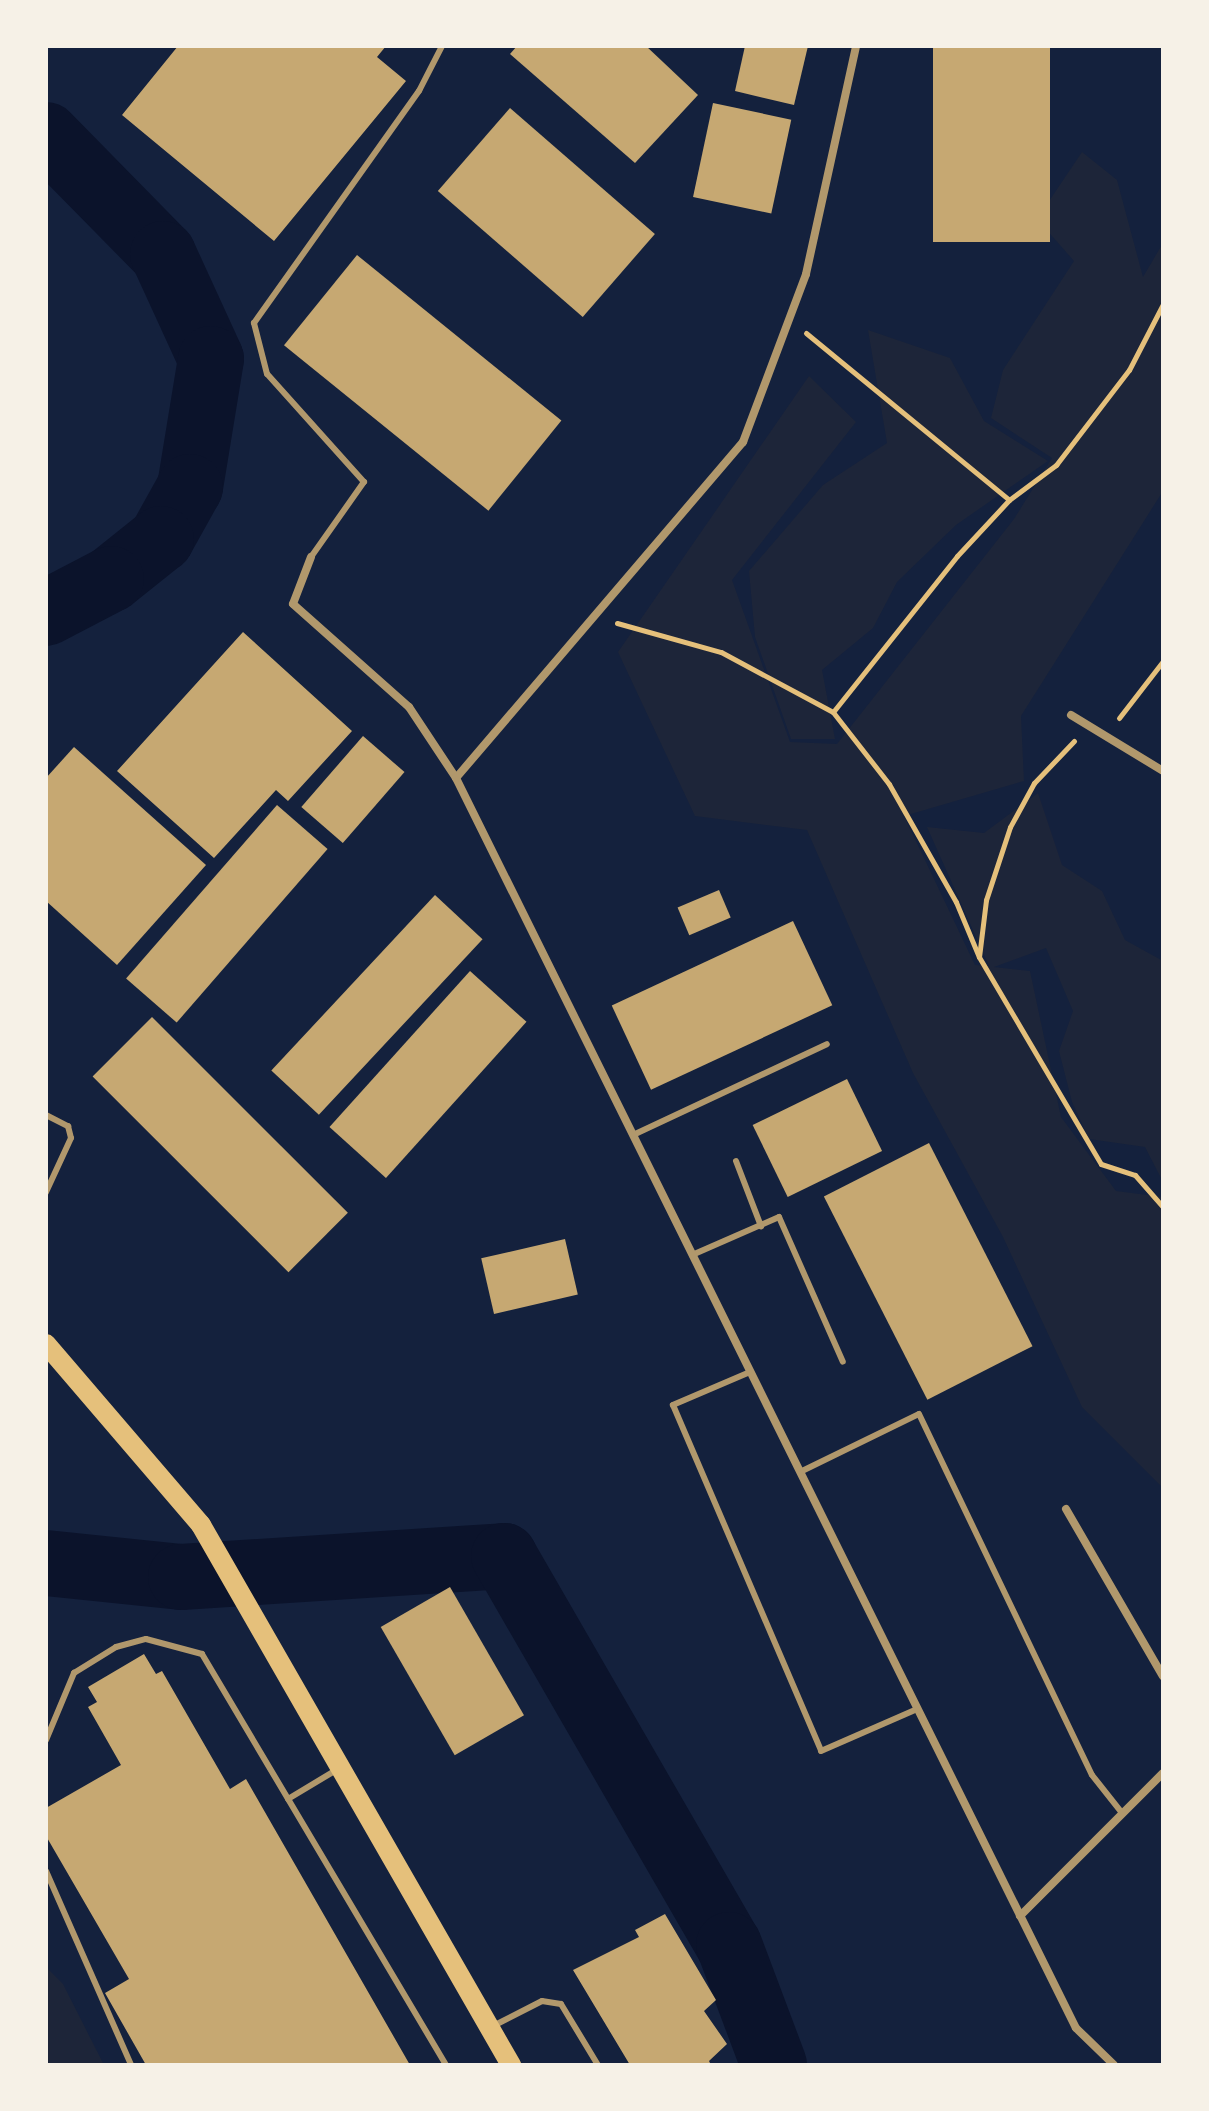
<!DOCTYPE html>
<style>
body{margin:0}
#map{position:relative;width:1209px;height:2111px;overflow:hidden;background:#14213d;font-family:"Exo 2",sans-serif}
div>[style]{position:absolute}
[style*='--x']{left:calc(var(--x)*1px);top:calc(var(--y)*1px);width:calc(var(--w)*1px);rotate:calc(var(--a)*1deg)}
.green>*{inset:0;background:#1d2539}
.river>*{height:66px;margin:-33px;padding:0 33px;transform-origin:33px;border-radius:33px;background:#0b132b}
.building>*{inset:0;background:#c6a872;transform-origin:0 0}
.path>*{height:5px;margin:-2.5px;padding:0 2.5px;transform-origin:2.5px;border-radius:2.5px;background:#e5c07b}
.service>*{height:6px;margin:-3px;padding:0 3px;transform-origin:3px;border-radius:3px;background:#b1986c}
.minor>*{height:8px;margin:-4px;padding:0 4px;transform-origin:4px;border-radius:4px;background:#b1986c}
.primary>*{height:20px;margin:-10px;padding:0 10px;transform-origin:10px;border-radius:10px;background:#e5c07b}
span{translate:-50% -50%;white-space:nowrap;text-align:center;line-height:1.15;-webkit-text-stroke:8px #f6f1e7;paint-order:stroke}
.frame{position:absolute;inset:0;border:48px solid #f6f1e7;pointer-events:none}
</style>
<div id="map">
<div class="green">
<i style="clip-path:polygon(1082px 152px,1117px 180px,1143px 277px,1163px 243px,1163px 491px,1021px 716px,1024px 781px,904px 816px,975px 965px,989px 966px,927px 827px,984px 833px,1038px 793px,1062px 865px,1102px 891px,1125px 940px,1163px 961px,1163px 1182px,1145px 1147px,1089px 1139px,1072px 1102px,1059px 1051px,1073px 1011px,1046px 948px,994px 967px,1030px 971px,1061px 1117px,1116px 1191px,1163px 1197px,1163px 1488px,1082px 1407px,1003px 1237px,913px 1073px,807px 830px,695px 816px,618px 652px,809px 376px,856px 422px,732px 580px,790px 742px,837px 744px,1014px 519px,1052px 458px,991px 418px,1003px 370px,1074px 261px,1037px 219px)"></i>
<i style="clip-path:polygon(868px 330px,950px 358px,984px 421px,1048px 461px,956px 525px,897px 582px,873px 628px,822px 670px,835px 739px,791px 739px,755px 637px,749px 571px,823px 485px,887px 443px)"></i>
<i style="clip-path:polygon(46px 1967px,63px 1984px,104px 2065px,46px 2065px)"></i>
</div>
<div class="river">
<i style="--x:46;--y:135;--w:167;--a:45.5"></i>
<i style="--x:163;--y:254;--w:115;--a:65.4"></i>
<i style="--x:211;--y:359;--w:130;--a:99.3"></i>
<i style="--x:190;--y:487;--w:60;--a:119.1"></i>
<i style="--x:161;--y:539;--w:64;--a:141.3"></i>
<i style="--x:111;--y:579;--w:73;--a:152.4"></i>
<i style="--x:46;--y:1563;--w:136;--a:5.9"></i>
<i style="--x:181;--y:1577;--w:324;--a:-3.7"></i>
<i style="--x:504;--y:1556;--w:449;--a:60"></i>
<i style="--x:729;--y:1945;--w:128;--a:69.4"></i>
</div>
<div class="building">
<i style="clip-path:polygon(178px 46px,386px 46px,377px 57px,406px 81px,274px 241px,122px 115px)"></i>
<i style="clip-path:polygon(517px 46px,646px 46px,698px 95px,635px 163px,510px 54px)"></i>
<i style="clip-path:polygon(745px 46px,808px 46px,794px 105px,735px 91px)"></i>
<i style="left:933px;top:46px;width:117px;height:196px"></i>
<i style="left:713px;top:103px;width:80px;height:96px;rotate:12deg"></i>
<i style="left:510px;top:108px;width:192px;height:110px;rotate:41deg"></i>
<i style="left:357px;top:255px;width:263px;height:116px;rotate:39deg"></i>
<i style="clip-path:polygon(243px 632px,352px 731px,288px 801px,276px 790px,214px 858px,117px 771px)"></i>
<i style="left:363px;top:736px;width:55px;height:94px;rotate:41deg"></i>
<i style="clip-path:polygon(74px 747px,206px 865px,117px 965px,46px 901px,46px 778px)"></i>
<i style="left:277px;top:805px;width:67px;height:230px;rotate:41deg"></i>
<i style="left:719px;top:890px;width:30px;height:45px;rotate:67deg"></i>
<i style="left:435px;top:895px;width:65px;height:240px;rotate:43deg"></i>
<i style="left:793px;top:921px;width:93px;height:200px;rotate:65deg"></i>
<i style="left:470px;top:971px;width:76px;height:210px;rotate:42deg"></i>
<i style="left:152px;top:1017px;width:277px;height:84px;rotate:45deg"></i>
<i style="left:847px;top:1079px;width:80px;height:105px;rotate:64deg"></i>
<i style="left:929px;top:1143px;width:228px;height:118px;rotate:63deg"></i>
<i style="left:565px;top:1239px;width:57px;height:86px;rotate:77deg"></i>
<i style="left:450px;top:1587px;width:148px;height:80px;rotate:60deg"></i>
<i style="clip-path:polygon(144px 1654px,156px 1674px,162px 1671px,230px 1789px,246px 1779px,410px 2065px,146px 2065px,105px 1993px,129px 1979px,46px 1836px,46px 1808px,121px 1765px,88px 1707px,97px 1702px,88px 1687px)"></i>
<i style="clip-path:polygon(665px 1914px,716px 2000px,704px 2011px,727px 2044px,709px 2061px,711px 2065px,630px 2065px,573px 1970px,639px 1937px,635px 1930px)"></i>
</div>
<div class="path">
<i style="--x:806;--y:333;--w:263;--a:39.4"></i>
<i style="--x:617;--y:623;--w:108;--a:15.6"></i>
<i style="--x:721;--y:652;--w:127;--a:28.2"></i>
<i style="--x:1119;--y:718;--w:72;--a:-52.3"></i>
<i style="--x:1074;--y:741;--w:58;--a:133.6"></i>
<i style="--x:1034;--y:783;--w:50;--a:118.6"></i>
<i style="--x:1010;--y:827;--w:77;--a:108.2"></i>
<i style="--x:986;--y:900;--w:57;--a:97"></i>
<i style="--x:979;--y:957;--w:240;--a:59.5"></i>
<i style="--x:1101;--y:1164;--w:36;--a:18"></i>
<i style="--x:1135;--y:1175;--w:43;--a:48.8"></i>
<i style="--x:979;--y:957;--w:60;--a:-112.7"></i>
<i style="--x:956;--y:902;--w:136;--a:-119.6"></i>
<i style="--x:889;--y:784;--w:91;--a:-127.9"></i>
<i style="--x:833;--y:712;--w:199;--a:-51.5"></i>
<i style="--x:957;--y:556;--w:76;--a:-47.1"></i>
<i style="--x:1009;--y:500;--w:59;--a:-36.7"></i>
<i style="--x:1056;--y:465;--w:120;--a:-52.5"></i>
<i style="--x:1129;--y:370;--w:74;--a:-62.7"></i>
</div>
<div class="service">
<i style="--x:311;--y:557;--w:92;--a:-54.8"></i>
<i style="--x:364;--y:482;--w:145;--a:-131.9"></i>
<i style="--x:267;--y:374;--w:53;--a:-104.3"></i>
<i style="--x:254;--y:323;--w:285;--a:-54.6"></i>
<i style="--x:419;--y:91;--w:51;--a:-62.9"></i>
<i style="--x:46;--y:1115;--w:25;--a:27"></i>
<i style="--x:68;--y:1126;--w:12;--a:76"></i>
<i style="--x:71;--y:1138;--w:60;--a:114.8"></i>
<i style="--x:633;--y:1135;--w:214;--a:-25.1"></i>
<i style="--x:736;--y:1161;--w:70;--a:69"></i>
<i style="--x:692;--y:1255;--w:95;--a:-23.6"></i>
<i style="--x:779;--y:1217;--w:158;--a:66.2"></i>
<i style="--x:750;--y:1372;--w:84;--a:156.8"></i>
<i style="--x:673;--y:1405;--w:376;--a:66.8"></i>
<i style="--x:821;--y:1751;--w:105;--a:-23.6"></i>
<i style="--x:800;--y:1472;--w:132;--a:-26"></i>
<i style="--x:919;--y:1414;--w:400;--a:64.4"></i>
<i style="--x:1092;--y:1775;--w:48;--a:51.7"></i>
<i style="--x:46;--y:1740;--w:73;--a:-67.3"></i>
<i style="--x:74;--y:1673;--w:49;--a:-31.8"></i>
<i style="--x:116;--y:1647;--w:31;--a:-15"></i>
<i style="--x:146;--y:1639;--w:58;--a:15"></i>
<i style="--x:202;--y:1654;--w:478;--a:59.3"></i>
<i style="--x:288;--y:1799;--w:58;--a:-31"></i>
<i style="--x:46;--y:1871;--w:212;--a:66.3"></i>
<i style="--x:493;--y:2026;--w:55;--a:-27"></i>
<i style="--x:542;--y:2001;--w:19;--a:9"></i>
<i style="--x:561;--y:2004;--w:71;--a:58.8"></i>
</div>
<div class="minor">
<i style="--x:311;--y:557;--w:50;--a:111"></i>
<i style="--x:293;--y:604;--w:155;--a:41.6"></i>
<i style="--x:409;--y:707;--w:85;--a:56.5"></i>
<i style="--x:456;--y:778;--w:1395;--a:63.62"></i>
<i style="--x:1076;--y:2028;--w:53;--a:44.2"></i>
<i style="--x:1071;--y:715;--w:108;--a:31.3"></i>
<i style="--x:456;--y:778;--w:442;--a:-49.5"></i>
<i style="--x:743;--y:442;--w:179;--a:-69.4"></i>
<i style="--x:806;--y:274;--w:233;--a:-77.6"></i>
<i style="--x:1066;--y:1509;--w:193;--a:59.9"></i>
<i style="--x:1020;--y:1916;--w:202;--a:-45"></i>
</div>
<div class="primary">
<i style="--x:46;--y:1344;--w:238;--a:49.4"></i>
<i style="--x:201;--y:1525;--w:623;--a:60.14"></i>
</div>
<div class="frame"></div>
</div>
